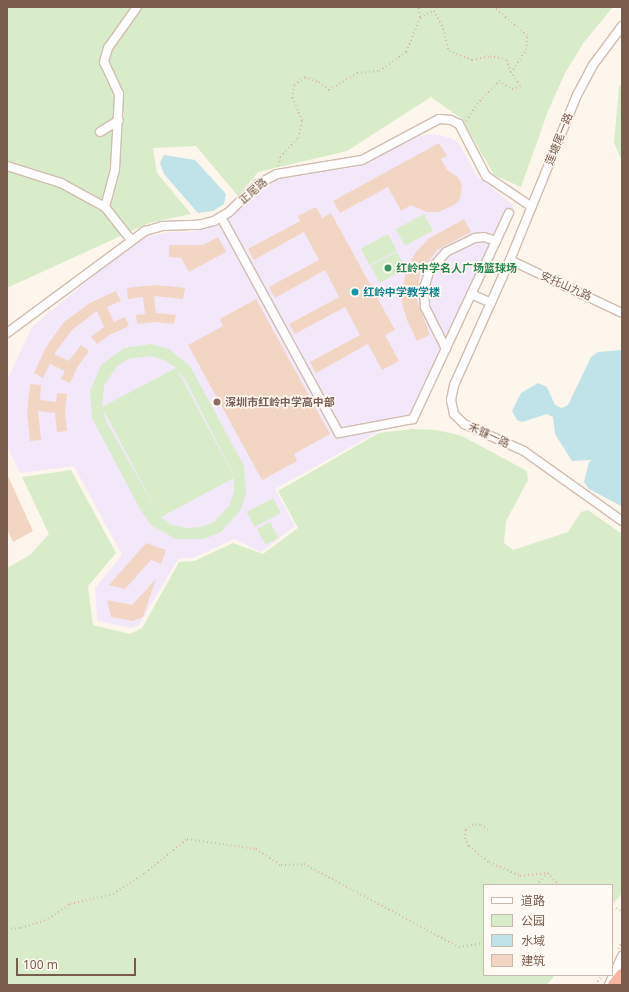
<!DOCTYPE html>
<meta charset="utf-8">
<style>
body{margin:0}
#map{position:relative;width:629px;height:992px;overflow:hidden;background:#fdf6ec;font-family:"Noto Sans","Noto Sans SC",sans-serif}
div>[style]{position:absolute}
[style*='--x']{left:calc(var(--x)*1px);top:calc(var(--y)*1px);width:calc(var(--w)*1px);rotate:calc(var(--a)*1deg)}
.education>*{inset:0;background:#f3e8fa}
.green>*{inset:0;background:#d8ecc9;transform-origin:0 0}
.water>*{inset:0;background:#bfe3e8}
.building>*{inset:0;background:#f3d5c3}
.path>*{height:1.5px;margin-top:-0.75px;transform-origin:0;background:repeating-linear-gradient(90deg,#d9b8a5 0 1px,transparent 0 4px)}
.roads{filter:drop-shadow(1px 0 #d1beb0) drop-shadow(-1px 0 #d1beb0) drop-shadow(0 1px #d1beb0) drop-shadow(0 -1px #d1beb0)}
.minor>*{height:8px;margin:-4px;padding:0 4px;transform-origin:4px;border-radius:4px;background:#fff}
.highway>*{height:12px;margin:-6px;padding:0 6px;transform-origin:6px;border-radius:6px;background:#f7b7a3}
.dots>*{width:11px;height:11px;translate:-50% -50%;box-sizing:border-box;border:2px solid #fffaf3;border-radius:50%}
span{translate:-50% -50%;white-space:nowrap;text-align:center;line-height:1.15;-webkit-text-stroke:3px #fffaf3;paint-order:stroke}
.street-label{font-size:11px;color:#7a5c4d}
.leisure-label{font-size:11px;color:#27864d;font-weight:700}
.left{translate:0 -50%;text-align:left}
.culture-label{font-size:11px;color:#0d838f;font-weight:700}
.education-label{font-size:11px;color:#785e54;font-weight:700}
.frame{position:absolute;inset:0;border:8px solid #7a5c4d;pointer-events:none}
.legend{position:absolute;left:483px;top:884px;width:130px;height:92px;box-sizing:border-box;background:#fffaf3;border:1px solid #cabbb1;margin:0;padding:5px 7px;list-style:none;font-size:12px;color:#7a5c4d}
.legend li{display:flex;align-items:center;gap:8px;height:20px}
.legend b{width:20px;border:1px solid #cabbb1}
.scale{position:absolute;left:16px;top:958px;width:120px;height:18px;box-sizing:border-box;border:2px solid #7a5c4d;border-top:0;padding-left:5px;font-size:12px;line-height:14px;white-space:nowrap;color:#7a5c4d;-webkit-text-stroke:3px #fffaf3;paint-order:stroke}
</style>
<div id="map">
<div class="education">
<i style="clip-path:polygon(434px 134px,451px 138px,459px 144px,477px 176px,512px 204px,514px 213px,416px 423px,383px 429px,275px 489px,295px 526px,261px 552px,234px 539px,193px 558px,178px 559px,139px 625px,130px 628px,97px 621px,95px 588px,122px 555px,74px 466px,20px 473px,7px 447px,7px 380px,32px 327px,133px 243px,144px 237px,171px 232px,189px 232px,223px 224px,263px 187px,279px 177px,365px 163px,420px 136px)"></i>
</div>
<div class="green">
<i style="clip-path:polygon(7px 7px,613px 7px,584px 42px,565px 73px,548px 111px,521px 187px,494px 175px,462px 119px,431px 97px,347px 151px,258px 172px,238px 196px,196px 146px,153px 148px,157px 173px,191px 214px,149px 223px,7px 288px)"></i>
<i style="clip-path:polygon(622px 82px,622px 161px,614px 143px,619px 88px)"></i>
<i style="left:424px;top:214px;width:19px;height:32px;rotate:62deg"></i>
<i style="left:388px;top:234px;width:19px;height:31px;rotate:62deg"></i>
<i style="left:397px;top:252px;width:19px;height:30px;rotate:62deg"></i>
<i style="clip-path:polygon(evenodd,151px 344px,169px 349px,190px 366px,244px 466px,246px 494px,240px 511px,221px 532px,204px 539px,176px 539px,152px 526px,141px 511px,92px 418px,90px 391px,101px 365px,124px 348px,151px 344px,150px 356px,164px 360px,176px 368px,102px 407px,104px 386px,116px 367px,128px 359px,150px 356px,151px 344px,177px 369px,185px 379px,234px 476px,233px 475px,177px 369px,151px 344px,103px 409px,159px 515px,106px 421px,103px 409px,151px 344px,234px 478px,234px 492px,229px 506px,214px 522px,201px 527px,186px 528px,172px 525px,161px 517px,234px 478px)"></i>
<i style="clip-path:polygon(412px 429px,437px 430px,462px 436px,527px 471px,528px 480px,506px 521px,504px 543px,513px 550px,568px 532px,581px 512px,588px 510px,622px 534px,622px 893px,612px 905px,612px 885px,484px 885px,484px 975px,555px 975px,547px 985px,7px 985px,7px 568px,30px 555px,49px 534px,22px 477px,71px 470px,116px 553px,88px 586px,93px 625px,130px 634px,142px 628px,179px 562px,194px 561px,233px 543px,263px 554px,298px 528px,278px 491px,379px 433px)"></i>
<i style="left:273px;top:498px;width:17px;height:30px;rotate:62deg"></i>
<i style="left:270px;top:522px;width:18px;height:15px;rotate:61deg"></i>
</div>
<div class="water">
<i style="clip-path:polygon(164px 155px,195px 160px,226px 194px,224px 204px,213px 211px,198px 213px,164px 174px,160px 163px)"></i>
<i style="clip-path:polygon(620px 350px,622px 352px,621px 506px,589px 489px,584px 482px,589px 462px,592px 460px,572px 461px,555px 434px,553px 417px,547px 414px,522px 422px,517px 420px,512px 411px,521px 393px,538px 383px,547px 387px,555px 405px,562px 408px,568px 405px,591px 357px,598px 352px)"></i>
</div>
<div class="building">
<i style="clip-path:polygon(439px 143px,447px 156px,441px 159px,447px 170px,458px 177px,462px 185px,460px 199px,454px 205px,438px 212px,427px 212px,411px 205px,401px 211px,388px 187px,340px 213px,333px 201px)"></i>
<i style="clip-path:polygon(316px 207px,322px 218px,331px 213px,395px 330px,385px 335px,399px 361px,382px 370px,368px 344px,316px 373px,310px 362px,360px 335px,345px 307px,295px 334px,289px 324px,339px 297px,325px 270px,275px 298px,269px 287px,319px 260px,304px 232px,254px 260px,248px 249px,300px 221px,298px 216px)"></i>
<i style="clip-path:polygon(464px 219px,471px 232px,437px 250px,420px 273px,417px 301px,430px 335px,417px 341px,407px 320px,402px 303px,403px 285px,407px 268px,416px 252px,428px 239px)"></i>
<i style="clip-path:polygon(218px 237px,226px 252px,189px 272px,181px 258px,169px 257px,169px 245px,203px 245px)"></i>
<i style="clip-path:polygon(156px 285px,185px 288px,183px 299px,154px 296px,156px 313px,176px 315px,174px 324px,156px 322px,137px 324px,136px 315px,145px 314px,143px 297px,128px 299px,127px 288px)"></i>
<i style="clip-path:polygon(116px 291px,121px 301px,107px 307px,114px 322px,125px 317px,129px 326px,109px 335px,97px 344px,91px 337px,104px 327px,97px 311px,72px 330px,54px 354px,69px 361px,81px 345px,89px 351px,78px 366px,70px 383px,61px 379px,65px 371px,50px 364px,43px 378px,34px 373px,46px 347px,64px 322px,90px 303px)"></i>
<i style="clip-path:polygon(256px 299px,330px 434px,294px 454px,297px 461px,262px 480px,188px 345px,223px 326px,220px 319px)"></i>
<i style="clip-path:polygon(30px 384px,41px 385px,40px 400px,56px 402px,57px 393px,67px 394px,65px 413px,67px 431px,57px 432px,55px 413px,38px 411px,41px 440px,30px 441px,27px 413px)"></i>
<i style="clip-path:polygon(7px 474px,33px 531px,13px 542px,7px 529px)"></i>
<i style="clip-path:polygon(146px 543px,166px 550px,161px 564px,151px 560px,125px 589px,109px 585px)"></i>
<i style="clip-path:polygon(156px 579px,143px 617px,133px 621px,111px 617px,107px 600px,132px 605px)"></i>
</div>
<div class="path">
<i style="--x:420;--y:17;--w:15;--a:-23"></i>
<i style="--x:434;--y:11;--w:16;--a:60"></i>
<i style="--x:442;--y:25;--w:27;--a:75"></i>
<i style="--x:449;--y:51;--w:25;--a:21"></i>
<i style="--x:472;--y:60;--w:18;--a:-13"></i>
<i style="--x:490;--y:56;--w:17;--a:13"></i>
<i style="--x:507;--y:60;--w:14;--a:73"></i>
<i style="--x:466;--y:121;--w:20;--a:-57"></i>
<i style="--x:477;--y:104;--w:32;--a:-46"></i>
<i style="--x:499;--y:81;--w:15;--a:32"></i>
<i style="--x:512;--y:89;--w:9;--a:-21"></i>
<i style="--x:520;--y:86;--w:16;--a:-125"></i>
<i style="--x:511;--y:73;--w:27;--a:-57"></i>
<i style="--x:526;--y:50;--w:14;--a:-86"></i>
<i style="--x:527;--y:36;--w:45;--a:-139.5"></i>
<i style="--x:278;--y:166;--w:9;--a:-77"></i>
<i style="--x:280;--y:157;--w:26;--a:-47"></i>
<i style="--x:298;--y:138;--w:17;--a:-77"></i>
<i style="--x:302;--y:121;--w:25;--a:-113"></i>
<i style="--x:292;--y:98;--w:13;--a:-81"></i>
<i style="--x:294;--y:85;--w:14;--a:-36"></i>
<i style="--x:305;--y:77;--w:15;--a:20"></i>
<i style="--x:319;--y:82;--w:13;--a:39"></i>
<i style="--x:329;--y:90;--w:33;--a:-31"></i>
<i style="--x:357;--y:73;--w:22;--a:-5"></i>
<i style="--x:379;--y:71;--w:33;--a:-35"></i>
<i style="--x:406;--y:52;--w:38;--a:-68"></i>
<i style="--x:420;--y:17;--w:10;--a:-101"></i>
<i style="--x:488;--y:830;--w:9;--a:-148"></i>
<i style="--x:480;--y:825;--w:7;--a:180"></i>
<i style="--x:473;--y:825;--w:9;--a:144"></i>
<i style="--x:466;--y:830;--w:8;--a:97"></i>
<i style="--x:465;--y:838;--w:9;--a:63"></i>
<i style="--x:469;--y:846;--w:26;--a:39"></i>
<i style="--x:489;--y:862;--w:34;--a:24"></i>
<i style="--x:520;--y:876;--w:28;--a:-6"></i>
<i style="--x:548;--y:873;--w:16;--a:47"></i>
<i style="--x:536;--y:885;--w:16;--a:-45"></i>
<i style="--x:612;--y:907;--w:11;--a:22"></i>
<i style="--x:7;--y:929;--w:14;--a:-4"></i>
<i style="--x:21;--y:928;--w:28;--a:-18"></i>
<i style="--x:48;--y:919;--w:27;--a:-34"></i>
<i style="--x:70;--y:904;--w:44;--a:-13.1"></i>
<i style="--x:113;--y:894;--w:38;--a:-33"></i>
<i style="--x:145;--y:873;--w:54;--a:-39"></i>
<i style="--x:187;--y:839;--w:70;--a:8.2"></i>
<i style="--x:256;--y:849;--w:30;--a:33"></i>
<i style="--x:281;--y:865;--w:23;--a:-2"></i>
<i style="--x:304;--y:864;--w:176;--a:28.2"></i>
<i style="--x:459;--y:947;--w:25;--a:-9"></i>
<i style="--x:618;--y:949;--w:8;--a:-60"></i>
<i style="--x:595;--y:985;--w:12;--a:-55"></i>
</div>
<div class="roads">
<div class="minor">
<i style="--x:622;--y:26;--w:49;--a:126.6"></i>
<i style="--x:593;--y:65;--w:34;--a:118"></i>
<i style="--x:577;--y:95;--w:178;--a:112.1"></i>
<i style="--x:510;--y:260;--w:137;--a:114.1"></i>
<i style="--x:454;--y:385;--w:15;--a:101"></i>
<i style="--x:451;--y:400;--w:14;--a:78"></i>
<i style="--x:454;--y:414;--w:14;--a:45"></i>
<i style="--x:464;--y:424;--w:66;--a:24.2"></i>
<i style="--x:524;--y:451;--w:120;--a:35.5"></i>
<i style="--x:100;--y:132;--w:22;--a:-32"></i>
<i style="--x:7;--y:166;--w:57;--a:17.5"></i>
<i style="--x:61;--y:183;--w:50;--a:28.6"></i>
<i style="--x:105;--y:207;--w:42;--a:51.8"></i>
<i style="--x:105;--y:207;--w:39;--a:-75"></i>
<i style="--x:115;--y:169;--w:75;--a:-86.9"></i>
<i style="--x:119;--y:94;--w:35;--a:-115"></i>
<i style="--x:104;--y:62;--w:15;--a:-74"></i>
<i style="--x:108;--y:48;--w:50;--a:-54.7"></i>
<i style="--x:221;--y:217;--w:246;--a:61.4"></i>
<i style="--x:339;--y:433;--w:75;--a:-10.7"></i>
<i style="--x:413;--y:419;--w:227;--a:-65"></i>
<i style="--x:510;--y:260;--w:124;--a:25.3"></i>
<i style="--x:471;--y:294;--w:22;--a:24"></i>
<i style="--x:7;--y:333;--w:172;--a:-36.5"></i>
<i style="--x:145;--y:231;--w:18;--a:-16"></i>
<i style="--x:162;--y:226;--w:36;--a:-2"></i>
<i style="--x:198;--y:225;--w:16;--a:-14"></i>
<i style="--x:214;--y:221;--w:17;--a:-31"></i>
<i style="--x:229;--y:212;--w:40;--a:-44"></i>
<i style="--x:258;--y:184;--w:21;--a:-28"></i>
<i style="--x:277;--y:174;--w:86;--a:-9.4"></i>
<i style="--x:362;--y:160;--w:87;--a:-28"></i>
<i style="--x:439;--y:119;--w:12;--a:5"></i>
<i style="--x:451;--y:120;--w:9;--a:27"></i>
<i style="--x:459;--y:124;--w:59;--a:62.6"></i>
<i style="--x:486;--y:176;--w:55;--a:34"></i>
<i style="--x:446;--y:349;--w:47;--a:-116.6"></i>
<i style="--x:425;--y:307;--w:19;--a:-93"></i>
<i style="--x:424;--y:288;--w:19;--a:-72"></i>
<i style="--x:430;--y:270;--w:24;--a:-48"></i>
<i style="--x:446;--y:252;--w:32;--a:-26"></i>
<i style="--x:475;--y:238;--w:9;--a:-6"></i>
<i style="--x:484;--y:237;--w:13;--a:18"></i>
<i style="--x:609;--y:985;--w:32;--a:-66"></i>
</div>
<div class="highway">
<i style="--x:614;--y:985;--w:13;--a:-51"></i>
</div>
</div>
<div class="dots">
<i style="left:388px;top:268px;background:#2e9e5b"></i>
<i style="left:355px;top:292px;background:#0f9aa8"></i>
<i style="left:217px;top:402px;background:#8d6e63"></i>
</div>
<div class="street-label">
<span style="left:559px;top:139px;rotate:-68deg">莲塘尾一路</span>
<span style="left:253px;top:191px;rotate:-41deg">正尾路</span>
<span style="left:566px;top:286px;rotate:24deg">安托山九路</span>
<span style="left:489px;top:435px;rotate:25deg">禾镰一路</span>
</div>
<div class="leisure-label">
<span class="left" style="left:396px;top:268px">红岭中学名人广场篮球场</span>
</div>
<div class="culture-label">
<span class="left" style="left:363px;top:292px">红岭中学教学楼</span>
</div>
<div class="education-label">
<span class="left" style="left:225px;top:402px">深圳市红岭中学高中部</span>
</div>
<div class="frame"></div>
<ul class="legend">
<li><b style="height:5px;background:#fff"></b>道路</li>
<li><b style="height:11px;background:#d8ecc9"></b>公园</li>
<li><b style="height:11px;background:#bfe3e8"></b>水域</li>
<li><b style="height:11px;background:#f3d5c3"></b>建筑</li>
</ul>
<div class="scale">100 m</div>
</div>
